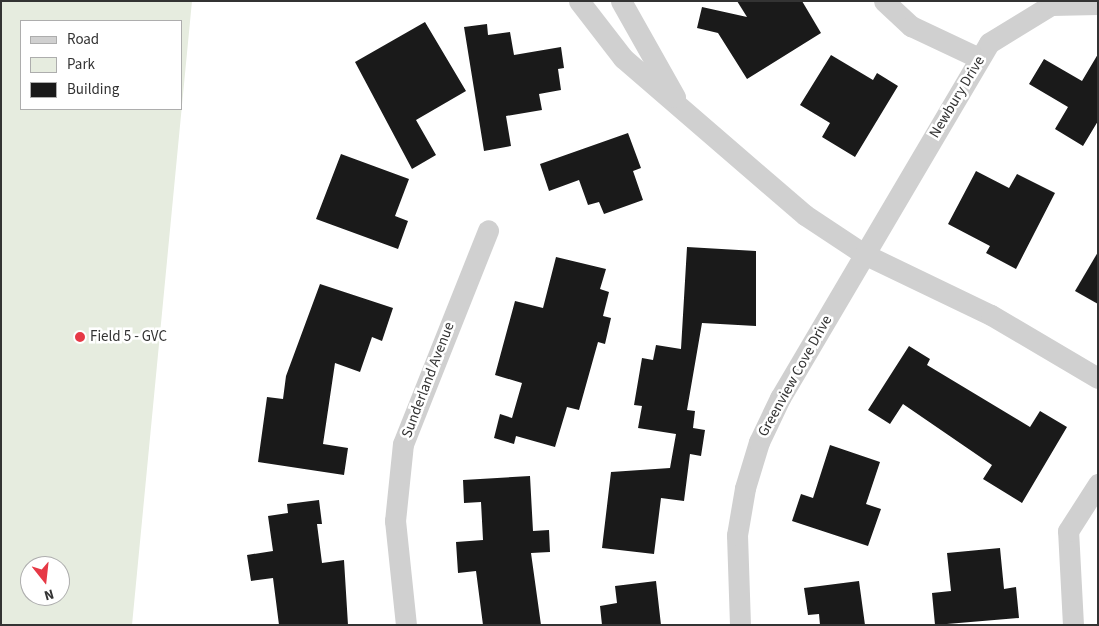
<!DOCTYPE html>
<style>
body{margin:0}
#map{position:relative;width:1099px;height:626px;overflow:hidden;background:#fff;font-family:"Source Sans 3",sans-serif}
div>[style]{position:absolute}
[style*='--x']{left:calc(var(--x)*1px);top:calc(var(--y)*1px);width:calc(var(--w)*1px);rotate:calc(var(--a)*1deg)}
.green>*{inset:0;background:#e6ecdf}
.building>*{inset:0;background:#1a1a1a}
.minor>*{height:21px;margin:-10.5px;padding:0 10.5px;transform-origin:10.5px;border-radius:10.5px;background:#d0d0d0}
.dots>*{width:14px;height:14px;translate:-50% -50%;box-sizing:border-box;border:2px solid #fff;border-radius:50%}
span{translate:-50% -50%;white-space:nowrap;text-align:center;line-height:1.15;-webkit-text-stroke:5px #fff;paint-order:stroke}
.street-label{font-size:15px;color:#333}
.poi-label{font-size:15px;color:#333}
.left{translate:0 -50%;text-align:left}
.frame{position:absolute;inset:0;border:2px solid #333;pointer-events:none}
.legend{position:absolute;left:20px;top:20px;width:162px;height:90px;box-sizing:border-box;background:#fff;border:1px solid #adadad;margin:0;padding:6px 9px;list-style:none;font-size:15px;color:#333}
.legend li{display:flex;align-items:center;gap:10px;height:25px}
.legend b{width:25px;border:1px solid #adadad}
.north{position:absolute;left:20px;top:556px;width:50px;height:50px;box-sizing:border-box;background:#fff;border:1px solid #adadad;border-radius:50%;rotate:164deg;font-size:14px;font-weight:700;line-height:20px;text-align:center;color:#333}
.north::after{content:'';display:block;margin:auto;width:18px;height:22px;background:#e63946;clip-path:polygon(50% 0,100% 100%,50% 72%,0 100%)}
</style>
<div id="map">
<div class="green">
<i style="clip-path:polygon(evenodd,1px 1px,192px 1px,132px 625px,1px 625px,1px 1px,21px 21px,181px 21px,181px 109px,21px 109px,21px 21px,1px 1px,30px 566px,60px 566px,60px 596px,30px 596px,30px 566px)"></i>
</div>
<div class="building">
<i style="clip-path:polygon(737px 1px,802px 1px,821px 33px,747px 79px,718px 33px,697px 28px,702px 7px,747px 17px)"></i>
<i style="clip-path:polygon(425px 22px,466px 91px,416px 120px,436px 155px,412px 169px,355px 62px)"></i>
<i style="clip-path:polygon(487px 24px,488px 35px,510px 32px,514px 55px,561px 47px,564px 68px,558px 69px,561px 90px,539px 94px,542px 110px,506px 116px,511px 146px,484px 151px,464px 27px)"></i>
<i style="clip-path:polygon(1098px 54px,1098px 121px,1083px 146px,1055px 129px,1068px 107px,1029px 84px,1044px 59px,1082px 81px)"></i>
<i style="clip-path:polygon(831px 55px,873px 80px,877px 73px,898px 86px,855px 157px,822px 137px,830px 123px,800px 105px)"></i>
<i style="clip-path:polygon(628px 133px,641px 168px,633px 171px,643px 200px,604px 214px,599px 202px,588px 205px,579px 180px,549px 191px,540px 164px)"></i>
<i style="clip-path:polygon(341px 154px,409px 179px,395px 216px,408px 221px,398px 249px,316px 219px)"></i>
<i style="clip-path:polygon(976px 171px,1009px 188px,1017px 174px,1055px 193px,1016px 269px,986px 253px,990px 246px,948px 224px)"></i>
<i style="clip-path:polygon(687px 247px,756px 251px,756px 326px,702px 323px,687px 410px,695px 411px,693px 428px,705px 430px,701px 456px,690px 454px,684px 501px,661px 498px,654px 554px,602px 548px,611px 472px,670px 468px,676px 434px,638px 428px,642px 406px,634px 405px,642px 358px,653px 360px,656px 345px,681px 349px)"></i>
<i style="clip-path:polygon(1098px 252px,1098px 304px,1075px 291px)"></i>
<i style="clip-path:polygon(556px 257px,606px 269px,600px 289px,609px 292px,603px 316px,611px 318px,605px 344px,598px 342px,579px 410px,567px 407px,555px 447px,516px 436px,514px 444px,494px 438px,500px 414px,512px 418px,522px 383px,495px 375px,515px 301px,543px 308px)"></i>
<i style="clip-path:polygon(320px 284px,393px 308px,382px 341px,372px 337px,360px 372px,335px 363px,323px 444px,348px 448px,344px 475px,258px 462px,267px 397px,283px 399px,286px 376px)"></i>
<i style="clip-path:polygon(909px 346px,930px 359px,927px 365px,1030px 427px,1040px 411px,1067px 427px,1022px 503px,983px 479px,992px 465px,903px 404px,890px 424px,868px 410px)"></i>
<i style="clip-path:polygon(830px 445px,880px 462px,866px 504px,881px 509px,868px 546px,792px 521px,801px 494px,813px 498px)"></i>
<i style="clip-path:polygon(530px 476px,533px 531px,549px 530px,550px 552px,531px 553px,541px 625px,483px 625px,476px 571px,458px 573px,456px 542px,483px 540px,481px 502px,464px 503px,463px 480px)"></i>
<i style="clip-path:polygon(319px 500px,322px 524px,317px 524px,322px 563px,344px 560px,348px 625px,279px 625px,273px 578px,251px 581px,247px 555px,273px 551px,268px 516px,288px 513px,287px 504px)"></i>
<i style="clip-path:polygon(1000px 548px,1004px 589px,1016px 587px,1019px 618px,935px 625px,932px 593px,951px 591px,947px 553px)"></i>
<i style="clip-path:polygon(656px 581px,661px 625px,602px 625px,600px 606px,617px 603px,615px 586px)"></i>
<i style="clip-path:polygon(859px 581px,865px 625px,820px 625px,819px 614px,808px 615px,804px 588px)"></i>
</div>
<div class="minor">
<i style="--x:579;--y:1;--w:72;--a:52.3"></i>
<i style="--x:623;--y:58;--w:240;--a:40.8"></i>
<i style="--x:805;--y:215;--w:71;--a:33.5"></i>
<i style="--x:864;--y:254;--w:141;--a:25.7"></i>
<i style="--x:991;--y:315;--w:124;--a:30.5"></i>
<i style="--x:621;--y:1;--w:110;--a:60.6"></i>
<i style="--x:884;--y:1;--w:37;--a:43"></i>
<i style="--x:911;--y:26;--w:75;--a:25.2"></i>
<i style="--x:406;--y:625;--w:105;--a:-96"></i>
<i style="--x:395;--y:521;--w:77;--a:-84.1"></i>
<i style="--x:403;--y:444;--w:230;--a:-68.3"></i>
<i style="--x:740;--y:625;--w:90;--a:-91.9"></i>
<i style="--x:737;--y:535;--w:48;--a:-80.3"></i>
<i style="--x:745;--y:488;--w:48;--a:-73.1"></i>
<i style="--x:759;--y:442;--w:49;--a:-64.5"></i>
<i style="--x:780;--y:398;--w:412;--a:-59.5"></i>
<i style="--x:989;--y:43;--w:73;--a:-31.5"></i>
<i style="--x:1051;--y:5;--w:47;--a:-1.2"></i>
<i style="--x:1073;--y:625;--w:94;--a:-93"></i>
<i style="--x:1068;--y:531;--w:56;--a:-57.4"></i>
</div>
<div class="dots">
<i style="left:80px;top:337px;background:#e63946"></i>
</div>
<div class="street-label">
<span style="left:957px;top:97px;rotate:-59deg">Newbury Drive</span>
<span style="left:795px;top:376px;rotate:-61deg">Greenview Cove Drive</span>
<span style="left:428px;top:380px;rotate:-69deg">Sunderland Avenue</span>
</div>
<div class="poi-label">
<span class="left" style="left:90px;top:337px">Field 5 - GVC</span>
</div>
<div class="frame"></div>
<ul class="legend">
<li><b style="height:6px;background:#d0d0d0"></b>Road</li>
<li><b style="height:14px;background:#e6ecdf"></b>Park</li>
<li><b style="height:14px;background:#1a1a1a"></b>Building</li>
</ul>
<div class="north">N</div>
</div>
